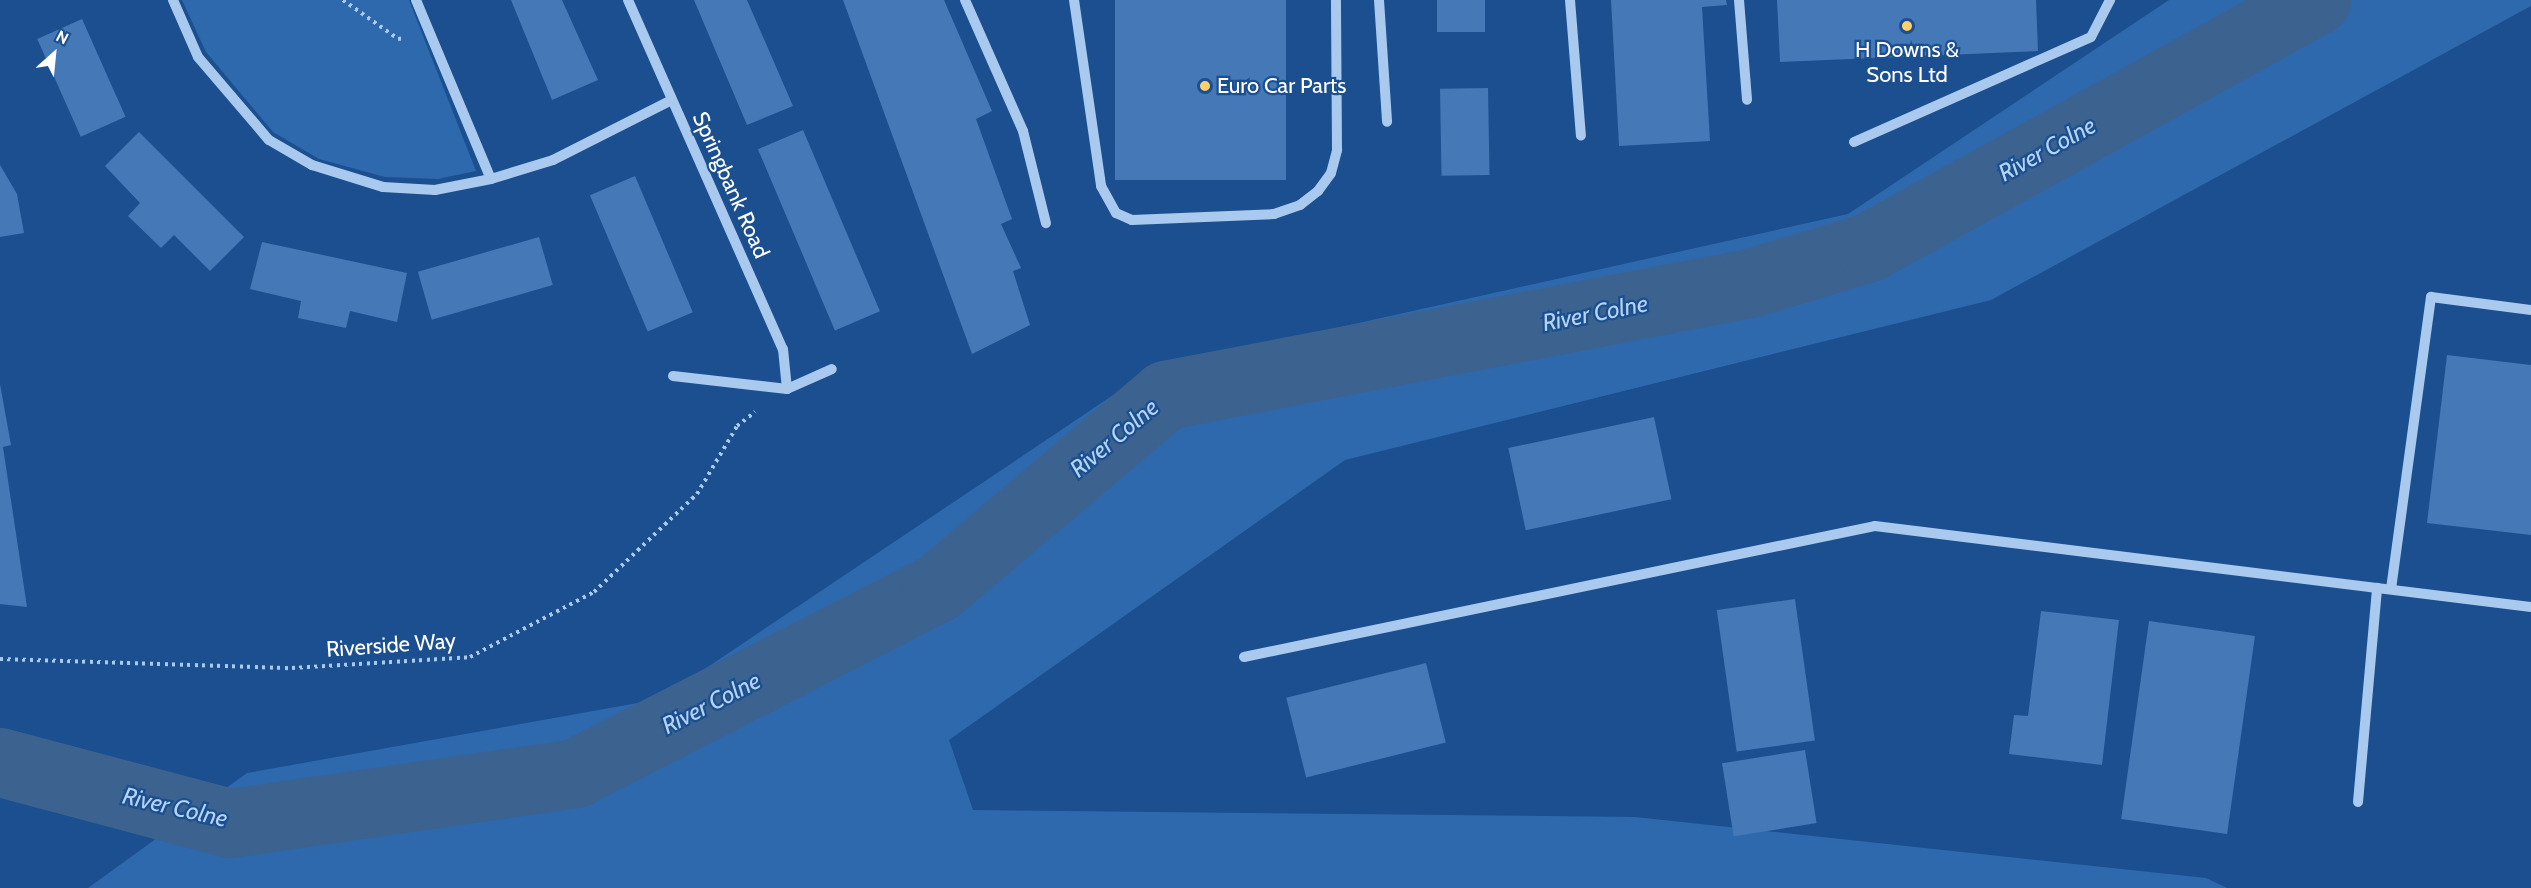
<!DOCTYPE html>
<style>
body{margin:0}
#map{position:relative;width:2531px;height:888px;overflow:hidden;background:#1b4f8f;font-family:Cabin,sans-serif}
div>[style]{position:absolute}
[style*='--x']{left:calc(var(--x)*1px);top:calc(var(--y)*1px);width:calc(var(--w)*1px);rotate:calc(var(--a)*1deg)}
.green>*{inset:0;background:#2e69ad}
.river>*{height:69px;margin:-34.5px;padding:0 34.5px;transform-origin:34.5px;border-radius:34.5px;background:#3c6290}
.building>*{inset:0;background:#4478b7;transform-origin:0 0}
.path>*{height:4px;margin-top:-2px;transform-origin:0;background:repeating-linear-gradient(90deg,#a9c9ee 0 3px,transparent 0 7.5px)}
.minor>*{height:10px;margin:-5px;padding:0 5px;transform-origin:5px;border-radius:5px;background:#a9c9ee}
.dots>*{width:16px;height:16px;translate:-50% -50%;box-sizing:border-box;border:3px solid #1b4f8f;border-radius:50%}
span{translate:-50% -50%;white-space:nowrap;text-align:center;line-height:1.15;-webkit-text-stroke:4.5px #1b4f8f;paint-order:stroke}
.poi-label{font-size:22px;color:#fff}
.left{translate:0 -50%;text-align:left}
.street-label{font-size:22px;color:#fff}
.water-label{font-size:24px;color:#b5d3f5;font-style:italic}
.north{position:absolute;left:24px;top:24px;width:60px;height:60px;-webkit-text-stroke:4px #1b4f8f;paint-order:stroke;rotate:27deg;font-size:16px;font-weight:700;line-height:24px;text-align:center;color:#fff}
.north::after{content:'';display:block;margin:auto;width:21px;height:27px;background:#fff;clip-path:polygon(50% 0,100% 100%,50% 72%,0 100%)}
</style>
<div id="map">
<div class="green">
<i style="clip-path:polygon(182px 0,409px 0,476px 171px,438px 179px,385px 177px,319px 159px,273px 132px,206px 52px)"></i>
<i style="clip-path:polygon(2169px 0,2531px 0,2531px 6px,1991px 300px,1345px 460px,949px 740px,973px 810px,1635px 817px,2206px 878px,2227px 888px,88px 888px,247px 773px,660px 699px,1152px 369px,1848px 214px)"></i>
</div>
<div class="river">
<i style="--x:0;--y:762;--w:238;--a:14.9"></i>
<i style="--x:230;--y:823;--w:349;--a:-8.2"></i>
<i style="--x:575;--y:773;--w:407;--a:-27.1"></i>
<i style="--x:937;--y:588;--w:299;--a:-40.2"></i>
<i style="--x:1165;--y:395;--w:596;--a:-10.84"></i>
<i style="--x:1750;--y:283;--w:124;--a:-16.8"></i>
<i style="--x:1869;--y:247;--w:511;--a:-28.92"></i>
</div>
<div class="building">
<i style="clip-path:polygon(511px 0,562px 0,598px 80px,552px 100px)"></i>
<i style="clip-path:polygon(694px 0,747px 0,793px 106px,747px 125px)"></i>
<i style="clip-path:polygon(843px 0,944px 0,992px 111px,976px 119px,1012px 219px,1001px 224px,1021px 268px,1013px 271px,1030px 325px,972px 354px)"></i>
<i style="left:1115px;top:0;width:171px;height:180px"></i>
<i style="left:1437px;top:0;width:48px;height:32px"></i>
<i style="clip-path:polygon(1611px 0,1726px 0,1727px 5px,1702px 7px,1710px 141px,1619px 146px)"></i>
<i style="clip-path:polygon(1777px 0,2036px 0,2038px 51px,1780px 62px)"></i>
<i style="left:82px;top:19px;width:107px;height:49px;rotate:66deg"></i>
<i style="left:1488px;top:88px;width:87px;height:48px;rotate:89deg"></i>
<i style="left:803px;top:130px;width:197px;height:49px;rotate:67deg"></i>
<i style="clip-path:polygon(139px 132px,244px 237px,210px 271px,174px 235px,161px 248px,128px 216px,140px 203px,105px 166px)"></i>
<i style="clip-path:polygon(0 165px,17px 194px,24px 233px,0 237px)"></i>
<i style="left:635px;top:176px;width:148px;height:49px;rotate:67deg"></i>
<i style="left:539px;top:237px;width:50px;height:126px;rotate:74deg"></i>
<i style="clip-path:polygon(262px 242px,407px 273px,397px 322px,350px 311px,346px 328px,298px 318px,301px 301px,250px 289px)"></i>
<i style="clip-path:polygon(2447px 355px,2531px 365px,2531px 535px,2427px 523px)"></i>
<i style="clip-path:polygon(0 384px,11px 445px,3px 447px,27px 607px,0 604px)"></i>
<i style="left:1654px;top:417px;width:84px;height:149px;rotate:78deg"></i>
<i style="left:1795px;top:599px;width:143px;height:79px;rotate:82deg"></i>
<i style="clip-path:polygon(2041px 611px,2119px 620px,2102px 765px,2009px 754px,2014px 715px,2028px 716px)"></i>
<i style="left:2149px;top:621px;width:107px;height:200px;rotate:8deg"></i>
<i style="left:1426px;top:663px;width:82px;height:144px;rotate:76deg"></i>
<i style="left:1805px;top:750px;width:74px;height:84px;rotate:81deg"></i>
</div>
<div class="path">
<i style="--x:343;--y:0;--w:67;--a:35.3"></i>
<i style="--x:398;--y:39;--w:7;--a:-8"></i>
<i style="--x:0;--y:659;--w:292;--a:1.8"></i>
<i style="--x:292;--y:668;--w:178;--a:-3.5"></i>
<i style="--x:470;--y:657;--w:140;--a:-27.7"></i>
<i style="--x:594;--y:592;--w:142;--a:-43.6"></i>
<i style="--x:697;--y:494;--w:79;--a:-59.5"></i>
<i style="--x:737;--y:426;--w:23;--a:-38"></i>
</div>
<div class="minor">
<i style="--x:173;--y:0;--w:62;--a:66.3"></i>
<i style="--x:198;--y:57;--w:109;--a:49.5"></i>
<i style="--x:269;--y:140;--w:50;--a:30.2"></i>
<i style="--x:312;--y:165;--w:74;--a:17.2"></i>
<i style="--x:383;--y:187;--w:52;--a:3.3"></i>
<i style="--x:435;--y:190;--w:57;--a:-11.1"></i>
<i style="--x:491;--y:179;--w:65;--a:-17"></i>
<i style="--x:553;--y:160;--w:133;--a:-26.8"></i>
<i style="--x:416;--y:0;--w:194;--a:67.3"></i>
<i style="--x:628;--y:0;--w:382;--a:66.1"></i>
<i style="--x:783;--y:349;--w:40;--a:84.3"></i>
<i style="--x:965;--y:0;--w:143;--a:66.1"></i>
<i style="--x:1023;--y:131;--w:95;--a:76"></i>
<i style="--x:1074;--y:0;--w:188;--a:81.7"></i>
<i style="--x:1101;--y:186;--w:31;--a:61"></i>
<i style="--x:1116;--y:213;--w:17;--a:24"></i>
<i style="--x:1132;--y:220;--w:142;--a:-2.4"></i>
<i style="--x:1274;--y:214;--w:28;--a:-19"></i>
<i style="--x:1300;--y:205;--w:23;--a:-38"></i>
<i style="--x:1318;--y:191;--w:22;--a:-54"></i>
<i style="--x:1331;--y:173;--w:24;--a:-75"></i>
<i style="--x:1337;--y:150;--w:150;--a:-90.4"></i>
<i style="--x:1379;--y:0;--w:122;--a:86.2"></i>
<i style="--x:1570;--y:0;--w:136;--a:85.4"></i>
<i style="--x:1739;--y:0;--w:100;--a:85.4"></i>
<i style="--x:1854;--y:142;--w:259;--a:-23.9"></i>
<i style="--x:2091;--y:37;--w:42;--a:-62.8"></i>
<i style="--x:673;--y:376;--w:115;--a:6.5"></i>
<i style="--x:787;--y:389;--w:49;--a:-24"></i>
<i style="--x:2391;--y:589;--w:295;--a:-82.2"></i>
<i style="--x:2431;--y:297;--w:101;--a:7.4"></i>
<i style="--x:1244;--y:657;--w:644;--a:-11.73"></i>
<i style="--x:1875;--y:526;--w:661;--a:7.04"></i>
<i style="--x:2358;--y:802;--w:215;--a:-84.9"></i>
</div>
<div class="dots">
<i style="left:1907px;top:26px;background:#ffd166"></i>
<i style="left:1205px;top:86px;background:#ffd166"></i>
</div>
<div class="poi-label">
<span style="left:1907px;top:62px">H Downs &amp;<br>Sons Ltd</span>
<span class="left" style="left:1217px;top:86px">Euro Car Parts</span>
</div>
<div class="street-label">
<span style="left:731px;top:185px;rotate:66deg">Springbank Road</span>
<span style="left:391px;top:645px;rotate:-4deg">Riverside Way</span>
</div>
<div class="water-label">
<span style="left:2047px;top:149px;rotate:-29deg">River Colne</span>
<span style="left:1595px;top:313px;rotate:-11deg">River Colne</span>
<span style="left:1114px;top:438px;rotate:-40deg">River Colne</span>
<span style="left:711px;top:703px;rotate:-27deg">River Colne</span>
<span style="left:175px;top:807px;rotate:13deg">River Colne</span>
</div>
<div class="north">N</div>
</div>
